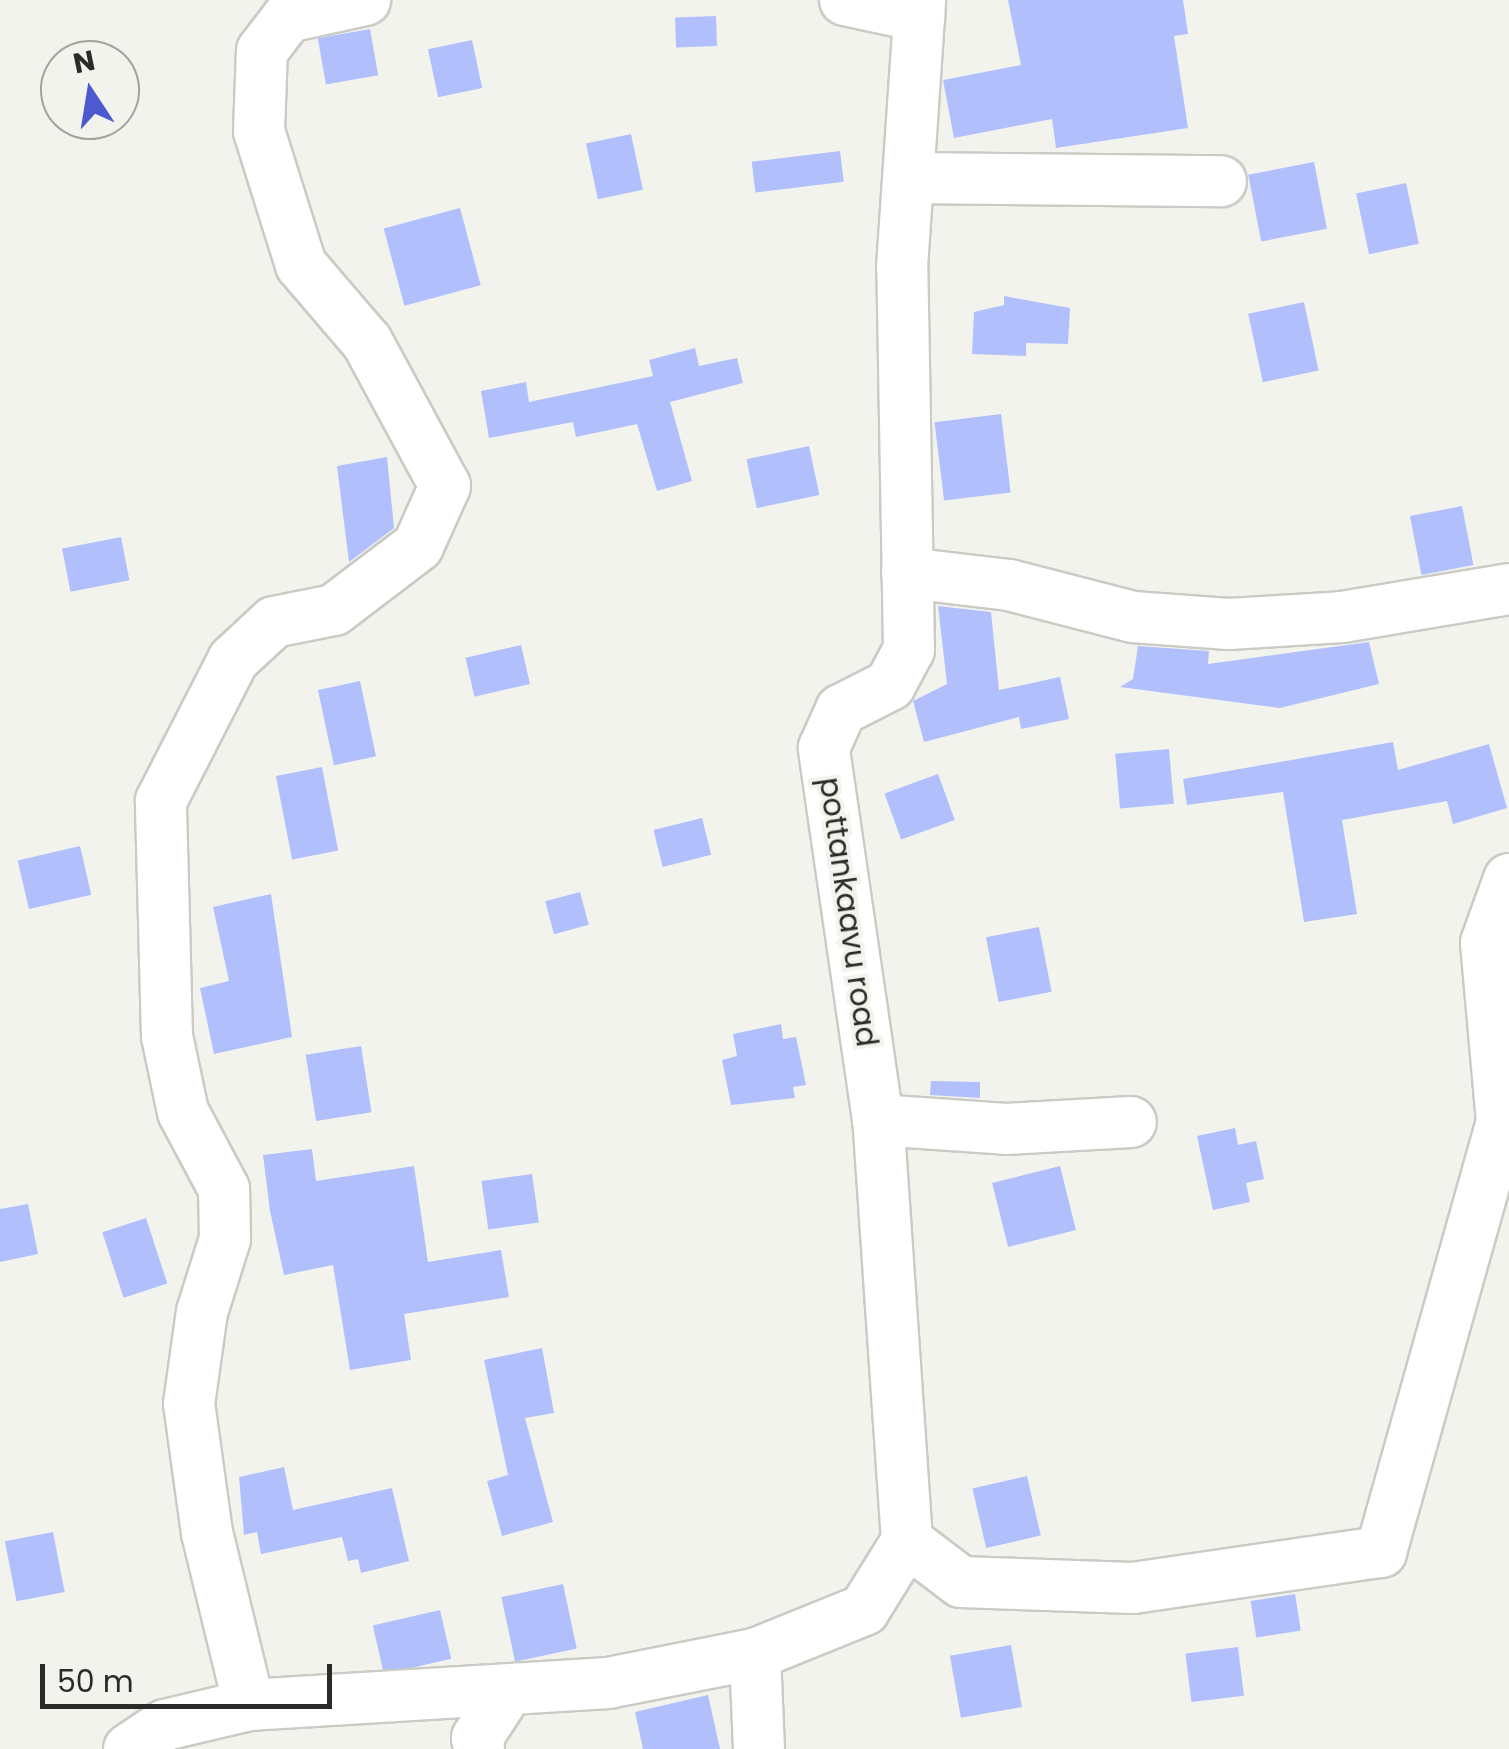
<!DOCTYPE html>
<style>
body{margin:0}
#map{position:relative;width:1509px;height:1749px;overflow:hidden;background:#f3f3ed;font-family:Poppins,sans-serif}
div>[style]{position:absolute}
[style*='--x']{left:calc(var(--x)*1px);top:calc(var(--y)*1px);width:calc(var(--w)*1px);rotate:calc(var(--a)*1deg)}
.building>*{inset:0;background:#b1c0fd;transform-origin:0 0}
.roads{filter:drop-shadow(2px 0 #cacbc5) drop-shadow(-2px 0 #cacbc5) drop-shadow(0 2px #cacbc5) drop-shadow(0 -2px #cacbc5)}
.minor>*{height:50px;margin:-25px;padding:0 25px;transform-origin:25px;border-radius:25px;background:#fff}
span{translate:-50% -50%;white-space:nowrap;text-align:center;line-height:1.15;-webkit-text-stroke:8px #f3f3ed;paint-order:stroke}
.street-label{font-size:30px;color:#2a2a28}
.north{position:absolute;left:40px;top:40px;width:100px;height:100px;box-sizing:border-box;background:#f3f3ed;border:2px solid #a3a39e;border-radius:50%;rotate:348deg;font-size:28px;font-weight:700;line-height:40px;text-align:center;color:#2a2a28}
.north::after{content:'';display:block;margin:auto;width:35px;height:45px;background:#4d59cf;clip-path:polygon(50% 0,100% 100%,50% 72%,0 100%)}
.scale{position:absolute;left:40px;top:1664px;width:292px;height:45px;box-sizing:border-box;border:5px solid #2a2a28;border-top:0;padding-left:12px;font-size:30px;line-height:35px;white-space:nowrap;color:#2a2a28;-webkit-text-stroke:8px #f3f3ed;paint-order:stroke}
</style>
<div id="map">
<div class="building">
<i style="clip-path:polygon(1008px 0,1183px 0,1188px 34px,1174px 36px,1188px 128px,1056px 148px,1052px 119px,954px 138px,943px 80px,1021px 65px)"></i>
<i style="left:716px;top:16px;width:30px;height:41px;rotate:88deg"></i>
<i style="left:370px;top:29px;width:47px;height:53px;rotate:80deg"></i>
<i style="left:472px;top:40px;width:49px;height:45px;rotate:78deg"></i>
<i style="left:631px;top:134px;width:57px;height:46px;rotate:78deg"></i>
<i style="left:840px;top:151px;width:31px;height:89px;rotate:83deg"></i>
<i style="left:1314px;top:162px;width:68px;height:67px;rotate:79deg"></i>
<i style="left:1406px;top:183px;width:62px;height:51px;rotate:78deg"></i>
<i style="left:460px;top:208px;width:80px;height:79px;rotate:75deg"></i>
<i style="clip-path:polygon(1004px 296px,1070px 308px,1068px 344px,1026px 343px,1026px 356px,972px 354px,974px 312px,1004px 305px)"></i>
<i style="left:1304px;top:302px;width:70px;height:57px;rotate:78deg"></i>
<i style="clip-path:polygon(695px 348px,699px 366px,737px 358px,743px 383px,670px 402px,692px 481px,657px 491px,637px 424px,576px 437px,573px 422px,489px 438px,481px 391px,526px 382px,529px 402px,653px 376px,649px 360px)"></i>
<i style="left:1001px;top:414px;width:79px;height:67px;rotate:83deg"></i>
<i style="left:809px;top:446px;width:50px;height:64px;rotate:78deg"></i>
<i style="clip-path:polygon(387px 457px,394px 528px,349px 562px,337px 466px)"></i>
<i style="left:1462px;top:506px;width:60px;height:53px;rotate:79deg"></i>
<i style="left:121px;top:537px;width:44px;height:60px;rotate:79deg"></i>
<i style="clip-path:polygon(938px 606px,991px 612px,999px 690px,1060px 677px,1069px 719px,1021px 729px,1019px 717px,924px 742px,913px 701px,947px 684px)"></i>
<i style="clip-path:polygon(1369px 642px,1379px 684px,1280px 708px,1120px 687px,1133px 679px,1138px 646px,1209px 651px,1208px 664px)"></i>
<i style="left:521px;top:645px;width:40px;height:57px;rotate:77deg"></i>
<i style="left:360px;top:681px;width:77px;height:43px;rotate:78deg"></i>
<i style="clip-path:polygon(1393px 742px,1398px 770px,1489px 744px,1507px 808px,1453px 824px,1447px 801px,1342px 820px,1357px 914px,1304px 922px,1283px 792px,1187px 805px,1183px 779px)"></i>
<i style="left:1169px;top:749px;width:55px;height:54px;rotate:85deg"></i>
<i style="left:322px;top:767px;width:85px;height:47px;rotate:79deg"></i>
<i style="left:938px;top:774px;width:49px;height:57px;rotate:70deg"></i>
<i style="left:702px;top:818px;width:38px;height:50px;rotate:76deg"></i>
<i style="left:80px;top:846px;width:50px;height:64px;rotate:77deg"></i>
<i style="left:580px;top:892px;width:34px;height:36px;rotate:75deg"></i>
<i style="clip-path:polygon(271px 894px,292px 1037px,214px 1054px,200px 988px,229px 981px,213px 907px)"></i>
<i style="left:1039px;top:927px;width:66px;height:54px;rotate:79deg"></i>
<i style="clip-path:polygon(781px 1024px,783px 1039px,796px 1037px,806px 1085px,793px 1087px,795px 1098px,731px 1105px,722px 1060px,737px 1056px,733px 1034px)"></i>
<i style="left:361px;top:1046px;width:67px;height:56px;rotate:81deg"></i>
<i style="clip-path:polygon(931px 1081px,980px 1082px,980px 1098px,930px 1095px)"></i>
<i style="clip-path:polygon(1235px 1128px,1238px 1145px,1256px 1141px,1264px 1179px,1246px 1183px,1250px 1202px,1213px 1210px,1197px 1136px)"></i>
<i style="clip-path:polygon(312px 1149px,316px 1181px,414px 1166px,428px 1262px,501px 1250px,509px 1297px,404px 1314px,411px 1360px,350px 1370px,333px 1265px,284px 1275px,270px 1211px,263px 1155px)"></i>
<i style="left:1060px;top:1166px;width:66px;height:70px;rotate:76deg"></i>
<i style="left:532px;top:1174px;width:49px;height:51px;rotate:82deg"></i>
<i style="clip-path:polygon(28px 1204px,38px 1254px,0 1262px,0 1209px)"></i>
<i style="left:146px;top:1218px;width:69px;height:46px;rotate:72deg"></i>
<i style="clip-path:polygon(542px 1348px,554px 1413px,525px 1418px,553px 1522px,502px 1536px,487px 1481px,508px 1475px,484px 1360px)"></i>
<i style="clip-path:polygon(284px 1467px,293px 1510px,392px 1488px,409px 1561px,361px 1573px,358px 1559px,348px 1561px,342px 1537px,261px 1554px,257px 1532px,244px 1535px,239px 1477px)"></i>
<i style="left:1027px;top:1476px;width:61px;height:56px;rotate:77deg"></i>
<i style="left:53px;top:1532px;width:61px;height:49px;rotate:79deg"></i>
<i style="left:563px;top:1584px;width:66px;height:63px;rotate:78deg"></i>
<i style="left:1295px;top:1594px;width:37px;height:45px;rotate:81deg"></i>
<i style="left:440px;top:1610px;width:50px;height:69px;rotate:77deg"></i>
<i style="left:1011px;top:1645px;width:63px;height:62px;rotate:80deg"></i>
<i style="left:1238px;top:1647px;width:49px;height:53px;rotate:83deg"></i>
<i style="clip-path:polygon(708px 1695px,720px 1749px,643px 1749px,635px 1712px)"></i>
</div>
<div class="roads">
<div class="minor">
<i style="--x:845;--y:0;--w:76;--a:12.2"></i>
<i style="--x:909;--y:178;--w:312;--a:0.6"></i>
<i style="--x:907;--y:573;--w:103;--a:6.7"></i>
<i style="--x:1009;--y:585;--w:128;--a:14.5"></i>
<i style="--x:1133;--y:617;--w:96;--a:4.2"></i>
<i style="--x:1229;--y:624;--w:113;--a:-3.5"></i>
<i style="--x:1342;--y:617;--w:169;--a:-9.5"></i>
<i style="--x:878;--y:1120;--w:128;--a:4"></i>
<i style="--x:1006;--y:1129;--w:125;--a:-3.2"></i>
<i style="--x:907;--y:1541;--w:68;--a:37.2"></i>
<i style="--x:961;--y:1582;--w:172;--a:2"></i>
<i style="--x:1133;--y:1588;--w:251;--a:-8.3"></i>
<i style="--x:1381;--y:1552;--w:447;--a:-74.3"></i>
<i style="--x:1502;--y:1122;--w:180;--a:-95.1"></i>
<i style="--x:1486;--y:943;--w:68;--a:-70.2"></i>
<i style="--x:755;--y:1654;--w:95;--a:87.6"></i>
<i style="--x:249;--y:1705;--w:360;--a:-3.5"></i>
<i style="--x:608;--y:1683;--w:150;--a:-11.2"></i>
<i style="--x:755;--y:1654;--w:118;--a:-22"></i>
<i style="--x:864;--y:1610;--w:81;--a:-58.1"></i>
<i style="--x:907;--y:1541;--w:422;--a:-93.9"></i>
<i style="--x:878;--y:1120;--w:376;--a:-98.3"></i>
<i style="--x:824;--y:748;--w:42;--a:-65.9"></i>
<i style="--x:841;--y:710;--w:55;--a:-27"></i>
<i style="--x:890;--y:685;--w:40;--a:-62"></i>
<i style="--x:909;--y:650;--w:383;--a:-91"></i>
<i style="--x:902;--y:267;--w:268;--a:-86.1"></i>
<i style="--x:129;--y:1749;--w:43;--a:-33.7"></i>
<i style="--x:165;--y:1725;--w:86;--a:-13.4"></i>
<i style="--x:249;--y:1705;--w:177;--a:-103.7"></i>
<i style="--x:207;--y:1533;--w:130;--a:-97.9"></i>
<i style="--x:189;--y:1404;--w:93;--a:-82"></i>
<i style="--x:202;--y:1312;--w:77;--a:-72.5"></i>
<i style="--x:225;--y:1239;--w:50;--a:-91.1"></i>
<i style="--x:224;--y:1189;--w:87;--a:-118"></i>
<i style="--x:183;--y:1112;--w:78;--a:-101.9"></i>
<i style="--x:167;--y:1036;--w:235;--a:-91.5"></i>
<i style="--x:161;--y:801;--w:158;--a:-62.9"></i>
<i style="--x:233;--y:660;--w:56;--a:-42.8"></i>
<i style="--x:274;--y:622;--w:61;--a:-11.3"></i>
<i style="--x:334;--y:610;--w:106;--a:-37.3"></i>
<i style="--x:418;--y:546;--w:66;--a:-65.8"></i>
<i style="--x:445;--y:486;--w:164;--a:-118.4"></i>
<i style="--x:367;--y:342;--w:101;--a:-130.6"></i>
<i style="--x:301;--y:265;--w:140;--a:-107.4"></i>
<i style="--x:259;--y:131;--w:80;--a:-87.9"></i>
<i style="--x:262;--y:51;--w:43;--a:-52.6"></i>
<i style="--x:288;--y:17;--w:79;--a:-12.4"></i>
<i style="--x:479;--y:1749;--w:11;--a:-100"></i>
<i style="--x:477;--y:1738;--w:55;--a:-56.9"></i>
</div>
</div>
<div class="street-label">
<span style="left:848px;top:912px;rotate:82deg">pottankaavu road</span>
</div>
<div class="north">N</div>
<div class="scale">50 m</div>
</div>
